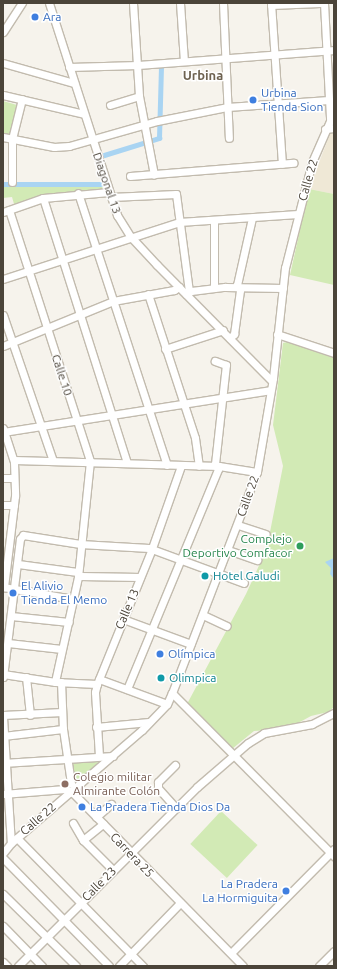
<!DOCTYPE html>
<meta charset="utf-8">
<style>
body{margin:0}
#map{position:relative;width:337px;height:969px;overflow:hidden;background:#f6f3ec;font-family:Ubuntu,sans-serif}
div>[style]{position:absolute}
[style*='--x']{left:calc(var(--x)*1px);top:calc(var(--y)*1px);width:calc(var(--w)*1px);rotate:calc(var(--a)*1deg)}
.education>*{inset:0;background:#efe8d6}
.green>*{inset:0;background:#d2eab5;transform-origin:0 0}
.water>*{inset:0;background:#a9d4f2}
.canal>*{height:5px;margin:-2.5px;padding:0 2.5px;transform-origin:2.5px;border-radius:2.5px;background:#a9d4f2}
.roads{filter:drop-shadow(1px 0 #c2bbae) drop-shadow(-1px 0 #c2bbae) drop-shadow(0 1px #c2bbae) drop-shadow(0 -1px #c2bbae)}
.minor>*{height:7px;margin:-3.5px;padding:0 3.5px;transform-origin:3.5px;border-radius:3.5px;background:#fff}
.dots>*{width:11px;height:11px;translate:-50% -50%;box-sizing:border-box;border:2px solid #fff;border-radius:50%}
span{translate:-50% -50%;white-space:nowrap;text-align:center;line-height:1.15;-webkit-text-stroke:3px #fff;paint-order:stroke}
.shop-label{font-size:12px;color:#366cbe}
.left{translate:0 -50%;text-align:left}
.right{translate:-100% -50%;text-align:right}
.street-label{font-size:12px;color:#4b4439}
.leisure-label{font-size:12px;color:#27864d}
.culture-label{font-size:12px;color:#0d838f}
.education-label{font-size:12px;color:#785e54}
.neighbourhood-label{font-size:13px;color:#6e6250;font-weight:700}
.frame{position:absolute;inset:0;border:4px solid #4b4439;pointer-events:none}
</style>
<div id="map">
<div class="education">
<i style="clip-path:polygon(334px 133px,334px 194px,309px 189px,330px 134px)"></i>
</div>
<div class="green">
<i style="clip-path:polygon(3px 101px,17px 105px,9px 136px,3px 134px)"></i>
<i style="clip-path:polygon(103px 186px,104px 189px,42px 197px,14px 204px,12px 197px,3px 198px,3px 187px)"></i>
<i style="clip-path:polygon(309px 189px,334px 194px,334px 285px,290px 275px)"></i>
<i style="clip-path:polygon(287px 342px,334px 358px,334px 707px,328px 712px,311px 716px,287px 729px,254px 731px,232px 749px,187px 704px,246px 594px,262px 559px,270px 532px,283px 466px,273px 425px,283px 343px)"></i>
<i style="clip-path:polygon(97px 759px,98px 763px,74px 783px,72px 781px,70px 762px)"></i>
<i style="left:221px;top:811px;width:50px;height:45px;rotate:43deg"></i>
</div>
<div class="water">
<i style="clip-path:polygon(334px 554px,334px 579px,330px 574px,331px 568px,325px 562px,334px 558px)"></i>
</div>
<div class="canal">
<i style="--x:104;--y:155;--w:58;--a:-17.2"></i>
<i style="--x:159;--y:138;--w:71;--a:-88.4"></i>
<i style="--x:3;--y:184;--w:101;--a:0"></i>
</div>
<div class="roads">
<div class="minor">
<i style="--x:49;--y:3;--w:223;--a:72.2"></i>
<i style="--x:117;--y:215;--w:26;--a:58"></i>
<i style="--x:131;--y:237;--w:38;--a:47"></i>
<i style="--x:157;--y:265;--w:162;--a:45.3"></i>
<i style="--x:133;--y:3;--w:93;--a:86.3"></i>
<i style="--x:139;--y:96;--w:80;--a:79.2"></i>
<i style="--x:180;--y:3;--w:58;--a:86.1"></i>
<i style="--x:223;--y:3;--w:135;--a:87.5"></i>
<i style="--x:271;--y:3;--w:161;--a:86.1"></i>
<i style="--x:324;--y:3;--w:116;--a:87"></i>
<i style="--x:271;--y:5;--w:49;--a:-2.3"></i>
<i style="--x:3;--y:32;--w:35;--a:-57"></i>
<i style="--x:3;--y:63;--w:74;--a:15.7"></i>
<i style="--x:69;--y:67;--w:69;--a:-1.7"></i>
<i style="--x:138;--y:65;--w:197;--a:-4.4"></i>
<i style="--x:3;--y:95;--w:83;--a:13.2"></i>
<i style="--x:110;--y:105;--w:30;--a:-17"></i>
<i style="--x:325;--y:129;--w:9;--a:-6"></i>
<i style="--x:3;--y:137;--w:52;--a:11.1"></i>
<i style="--x:54;--y:147;--w:15;--a:-4"></i>
<i style="--x:69;--y:146;--w:91;--a:-15.9"></i>
<i style="--x:157;--y:121;--w:71;--a:-11.3"></i>
<i style="--x:227;--y:107;--w:102;--a:-3.9"></i>
<i style="--x:130;--y:176;--w:164;--a:-4.6"></i>
<i style="--x:12;--y:182;--w:43;--a:-90"></i>
<i style="--x:12;--y:139;--w:41;--a:-76"></i>
<i style="--x:78;--y:193;--w:286;--a:71.9"></i>
<i style="--x:111;--y:197;--w:65;--a:-2.6"></i>
<i style="--x:176;--y:194;--w:99;--a:82.4"></i>
<i style="--x:43;--y:198;--w:278;--a:72.4"></i>
<i style="--x:9;--y:210;--w:264;--a:72.1"></i>
<i style="--x:90;--y:461;--w:117;--a:95.9"></i>
<i style="--x:78;--y:577;--w:107;--a:102.4"></i>
<i style="--x:3;--y:212;--w:42;--a:-19.3"></i>
<i style="--x:43;--y:198;--w:66;--a:-5.2"></i>
<i style="--x:3;--y:279;--w:185;--a:-17.9"></i>
<i style="--x:179;--y:222;--w:119;--a:-3.8"></i>
<i style="--x:214;--y:288;--w:68;--a:-90"></i>
<i style="--x:148;--y:294;--w:151;--a:71.9"></i>
<i style="--x:195;--y:438;--w:28;--a:82"></i>
<i style="--x:186;--y:294;--w:6;--a:-31"></i>
<i style="--x:191;--y:291;--w:34;--a:-7"></i>
<i style="--x:225;--y:287;--w:58;--a:1"></i>
<i style="--x:3;--y:315;--w:154;--a:71.1"></i>
<i style="--x:277;--y:334;--w:60;--a:18.4"></i>
<i style="--x:230;--y:338;--w:6;--a:-45"></i>
<i style="--x:234;--y:334;--w:44;--a:-82.2"></i>
<i style="--x:240;--y:290;--w:6;--a:-121"></i>
<i style="--x:237;--y:285;--w:69;--a:-77.4"></i>
<i style="--x:3;--y:346;--w:119;--a:-22.2"></i>
<i style="--x:113;--y:301;--w:62;--a:-10.2"></i>
<i style="--x:174;--y:290;--w:6;--a:-31"></i>
<i style="--x:165;--y:349;--w:61;--a:-18.1"></i>
<i style="--x:3;--y:428;--w:36;--a:72"></i>
<i style="--x:14;--y:462;--w:34;--a:88"></i>
<i style="--x:15;--y:496;--w:92;--a:96.9"></i>
<i style="--x:3;--y:432;--w:270;--a:-8.9"></i>
<i style="--x:14;--y:460;--w:205;--a:1.7"></i>
<i style="--x:219;--y:466;--w:38;--a:9"></i>
<i style="--x:3;--y:478;--w:11;--a:0"></i>
<i style="--x:3;--y:505;--w:11;--a:0"></i>
<i style="--x:238;--y:525;--w:29;--a:18"></i>
<i style="--x:228;--y:550;--w:31;--a:19"></i>
<i style="--x:18;--y:564;--w:60;--a:7.7"></i>
<i style="--x:77;--y:572;--w:5;--a:53"></i>
<i style="--x:80;--y:576;--w:60;--a:1"></i>
<i style="--x:3;--y:587;--w:71;--a:9.7"></i>
<i style="--x:203;--y:615;--w:26;--a:25"></i>
<i style="--x:11;--y:616;--w:58;--a:5.9"></i>
<i style="--x:123;--y:619;--w:72;--a:20.2"></i>
<i style="--x:8;--y:643;--w:54;--a:6.3"></i>
<i style="--x:3;--y:674;--w:53;--a:8.7"></i>
<i style="--x:55;--y:682;--w:42;--a:2.7"></i>
<i style="--x:3;--y:677;--w:139;--a:-83"></i>
<i style="--x:20;--y:539;--w:5;--a:-53"></i>
<i style="--x:23;--y:535;--w:58;--a:9"></i>
<i style="--x:80;--y:544;--w:69;--a:3.3"></i>
<i style="--x:149;--y:548;--w:101;--a:20.2"></i>
<i style="--x:26;--y:677;--w:38;--a:84"></i>
<i style="--x:99;--y:679;--w:72;--a:20.2"></i>
<i style="--x:61;--y:682;--w:47;--a:87.6"></i>
<i style="--x:63;--y:729;--w:55;--a:81.6"></i>
<i style="--x:127;--y:689;--w:238;--a:-67.5"></i>
<i style="--x:218;--y:469;--w:6;--a:-121"></i>
<i style="--x:215;--y:464;--w:100;--a:-83.7"></i>
<i style="--x:226;--y:365;--w:12;--a:-160"></i>
<i style="--x:172;--y:693;--w:230;--a:45.2"></i>
<i style="--x:3;--y:715;--w:59;--a:-2.9"></i>
<i style="--x:3;--y:717;--w:126;--a:86.4"></i>
<i style="--x:96;--y:727;--w:53;--a:-5.4"></i>
<i style="--x:3;--y:736;--w:60;--a:-6.7"></i>
<i style="--x:99;--y:756;--w:64;--a:-93.6"></i>
<i style="--x:95;--y:692;--w:8;--a:-76"></i>
<i style="--x:97;--y:684;--w:144;--a:-67.9"></i>
<i style="--x:151;--y:551;--w:90;--a:-70.6"></i>
<i style="--x:3;--y:763;--w:110;--a:-3.6"></i>
<i style="--x:175;--y:765;--w:24;--a:135"></i>
<i style="--x:158;--y:782;--w:6;--a:90"></i>
<i style="--x:158;--y:788;--w:27;--a:48"></i>
<i style="--x:3;--y:794;--w:62;--a:-4.6"></i>
<i style="--x:65;--y:789;--w:6;--a:18"></i>
<i style="--x:71;--y:791;--w:245;--a:45.5"></i>
<i style="--x:96;--y:817;--w:20;--a:-41"></i>
<i style="--x:73;--y:823;--w:20;--a:60"></i>
<i style="--x:83;--y:840;--w:42;--a:45"></i>
<i style="--x:17;--y:838;--w:180;--a:45.5"></i>
<i style="--x:83;--y:840;--w:26;--a:-39"></i>
<i style="--x:3;--y:853;--w:13;--a:-51"></i>
<i style="--x:11;--y:843;--w:173;--a:-40.8"></i>
<i style="--x:142;--y:730;--w:36;--a:-46"></i>
<i style="--x:167;--y:704;--w:12;--a:-66"></i>
<i style="--x:172;--y:693;--w:237;--a:-69"></i>
<i style="--x:257;--y:472;--w:95;--a:-80.3"></i>
<i style="--x:273;--y:378;--w:111;--a:-83.8"></i>
<i style="--x:285;--y:268;--w:109;--a:-75.7"></i>
<i style="--x:312;--y:162;--w:55;--a:-66.3"></i>
<i style="--x:3;--y:858;--w:151;--a:45.5"></i>
<i style="--x:3;--y:894;--w:103;--a:44.6"></i>
<i style="--x:3;--y:926;--w:56;--a:45.7"></i>
<i style="--x:231;--y:953;--w:146;--a:-45.3"></i>
<i style="--x:3;--y:962;--w:6;--a:45"></i>
<i style="--x:18;--y:966;--w:253;--a:-45"></i>
<i style="--x:197;--y:787;--w:67;--a:-40.8"></i>
<i style="--x:248;--y:743;--w:19;--a:-32"></i>
<i style="--x:264;--y:733;--w:49;--a:-10.6"></i>
<i style="--x:312;--y:724;--w:25;--a:-27"></i>
<i style="--x:119;--y:966;--w:88;--a:-45.9"></i>
<i style="--x:319;--y:966;--w:21;--a:-45"></i>
</div>
</div>
<div class="dots">
<i style="left:35px;top:17px;background:#3f7fe0"></i>
<i style="left:253px;top:100px;background:#3f7fe0"></i>
<i style="left:300px;top:546px;background:#2e9e5b"></i>
<i style="left:205px;top:576px;background:#0f9aa8"></i>
<i style="left:13px;top:593px;background:#3f7fe0"></i>
<i style="left:160px;top:654px;background:#3f7fe0"></i>
<i style="left:161px;top:678px;background:#0f9aa8"></i>
<i style="left:65px;top:784px;background:#8d6e63"></i>
<i style="left:82px;top:807px;background:#3f7fe0"></i>
<i style="left:286px;top:891px;background:#3f7fe0"></i>
</div>
<div class="shop-label">
<span class="left" style="left:43px;top:17px">Ara</span>
<span class="left" style="left:261px;top:100px">Urbina<br>Tienda Sion</span>
<span class="left" style="left:21px;top:593px">El Alivio<br>Tienda El Memo</span>
<span class="left" style="left:168px;top:654px">Olímpica</span>
<span class="left" style="left:90px;top:807px">La Pradera Tienda Dios Da</span>
<span class="right" style="left:278px;top:891px">La Pradera<br>La Hormiguita</span>
</div>
<div class="street-label">
<span style="left:308px;top:180px;rotate:-74deg">Calle 22</span>
<span style="left:107px;top:183px;rotate:71deg">Diagonal 13</span>
<span style="left:62px;top:375px;rotate:72deg">Calle 10</span>
<span style="left:248px;top:496px;rotate:-70deg">Calle 22</span>
<span style="left:127px;top:609px;rotate:-67deg">Calle 13</span>
<span style="left:38px;top:819px;rotate:-41deg">Calle 22</span>
<span style="left:132px;top:855px;rotate:46deg">Carrera 25</span>
<span style="left:99px;top:884px;rotate:-45deg">Calle 23</span>
</div>
<div class="leisure-label">
<span class="right" style="left:292px;top:546px">Complejo<br>Deportivo Comfacor</span>
</div>
<div class="culture-label">
<span class="left" style="left:213px;top:576px">Hotel Galudi</span>
<span class="left" style="left:169px;top:678px">Olimpica</span>
</div>
<div class="education-label">
<span class="left" style="left:73px;top:784px">Colegio militar<br>Almirante Colón</span>
</div>
<div class="neighbourhood-label">
<span style="left:203px;top:75px">Urbina</span>
</div>
<div class="frame"></div>
</div>
